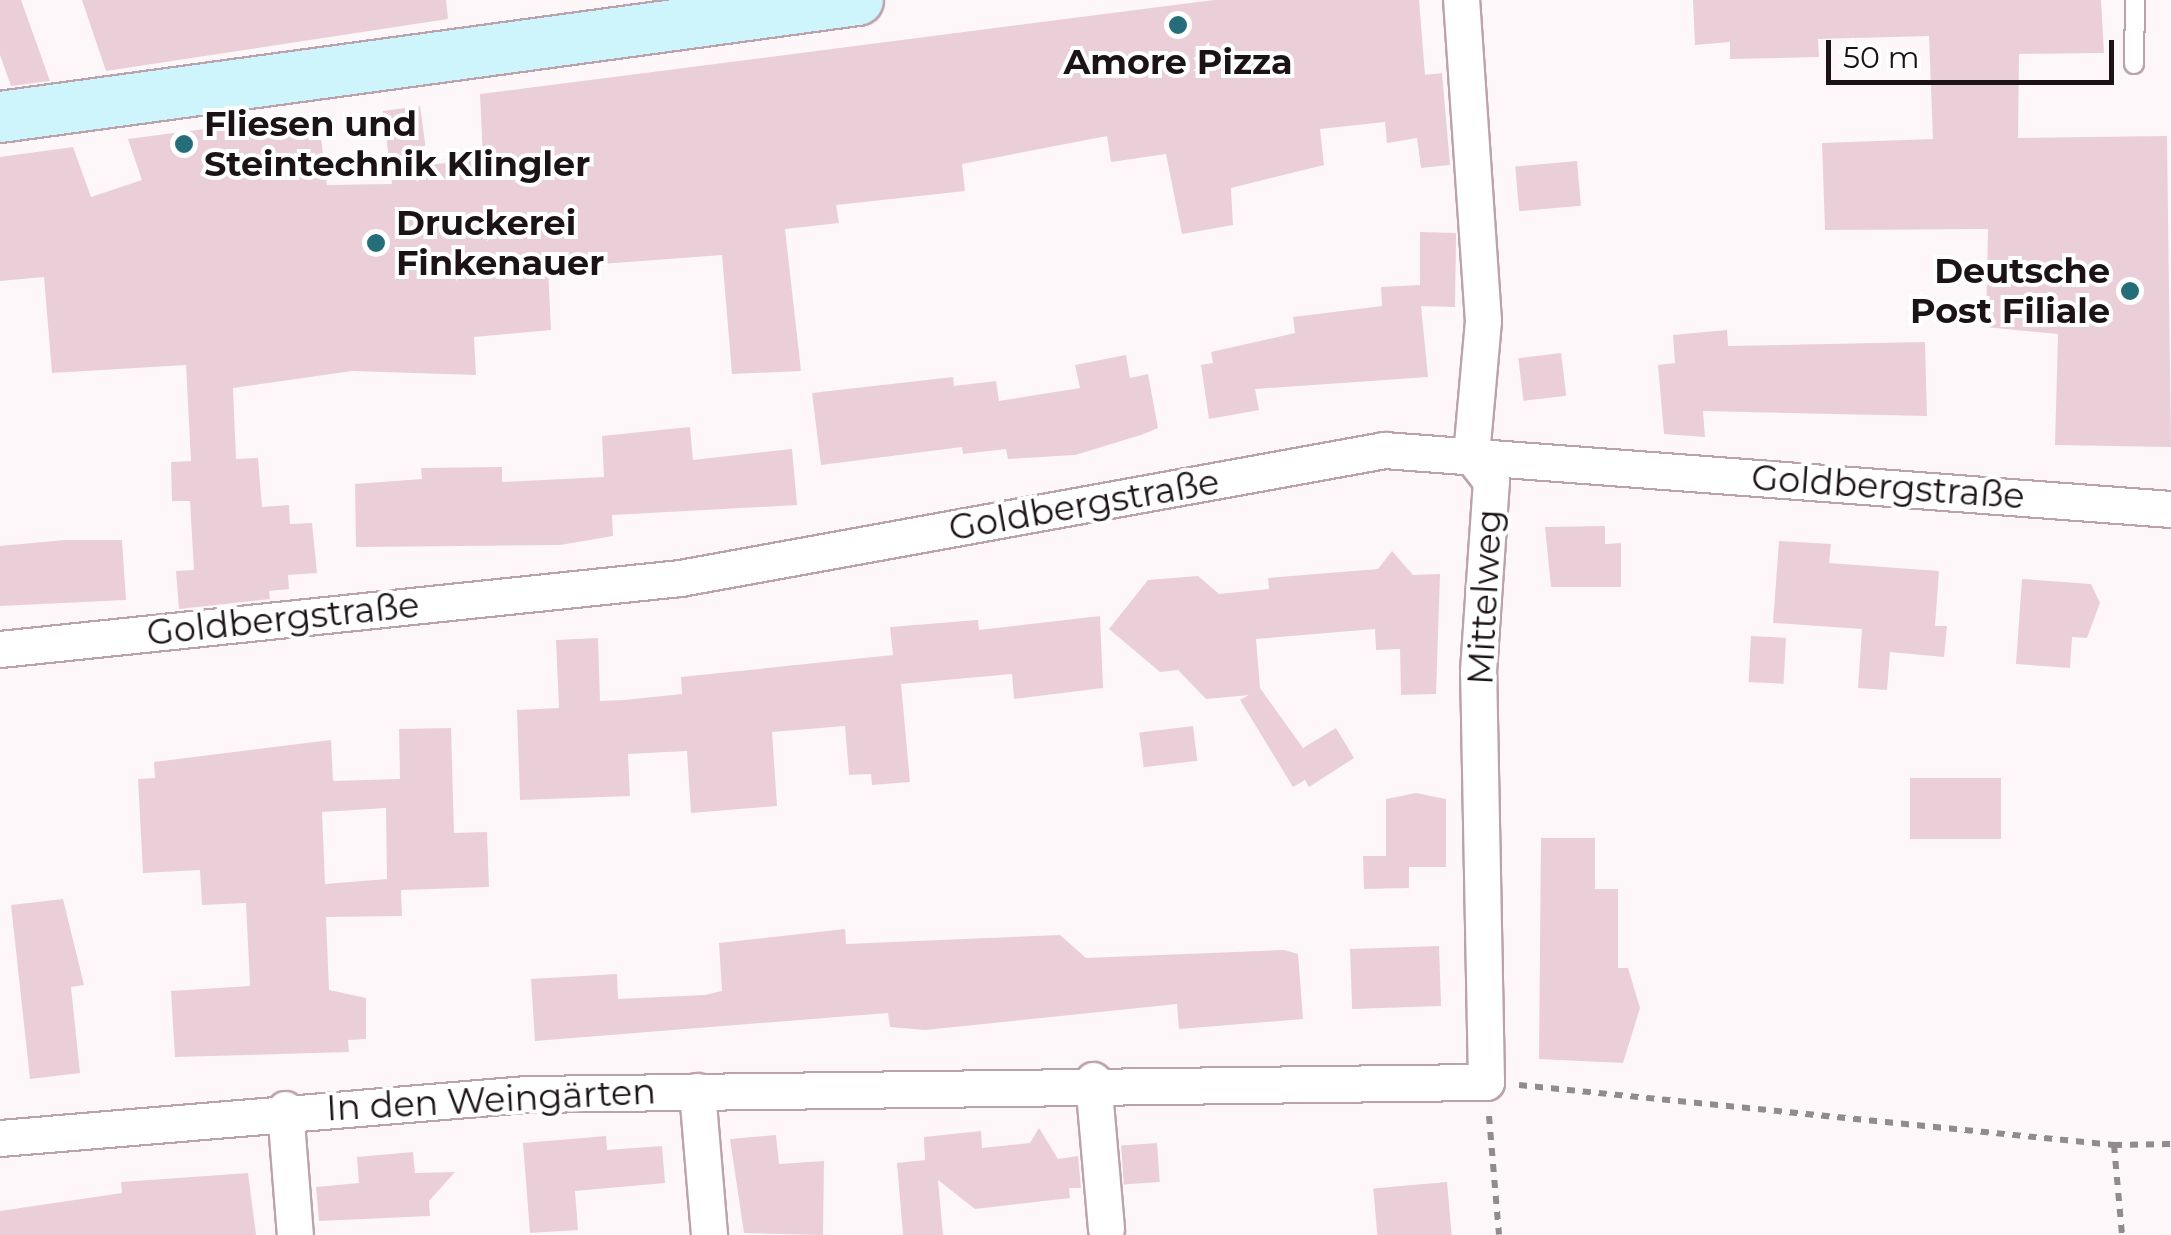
<!DOCTYPE html>
<meta charset="utf-8">
<style>
body{margin:0}
#map{position:relative;width:2171px;height:1235px;overflow:hidden;background:#fdf7f9;font-family:Montserrat,sans-serif}
div>[style]{position:absolute}
[style*='--x']{left:calc(var(--x)*1px);top:calc(var(--y)*1px);width:calc(var(--w)*1px);rotate:calc(var(--a)*1deg)}
.building>*{inset:0;background:#eacfd9;transform-origin:0 0}
.path>*{height:6px;margin-top:-3px;transform-origin:0;background:repeating-linear-gradient(90deg,#928b8d 0 8px,transparent 0 16px)}
.roads{filter:drop-shadow(2px 0 #bba2ac) drop-shadow(-2px 0 #bba2ac) drop-shadow(0 2px #bba2ac) drop-shadow(0 -2px #bba2ac)}
.lane>*{height:18px;margin:-9px;padding:0 9px;transform-origin:9px;border-radius:9px;background:#fff}
.street>*{height:35px;margin:-17.5px;padding:0 17.5px;transform-origin:17.5px;border-radius:17.5px;background:#fff}
.secondary>*{height:50px;margin:-25px;padding:0 25px;transform-origin:25px;border-radius:25px;background:#cef5fc}
.dots>*{width:28px;height:28px;translate:-50% -50%;box-sizing:border-box;border:5px solid #fff;border-radius:50%}
span{translate:-50% -50%;white-space:nowrap;text-align:center;line-height:1.15;-webkit-text-stroke:8px #fff;paint-order:stroke}
.poi-label{font-size:35px;color:#1c1317;font-weight:700}
.left{translate:0 -50%;text-align:left}
.right{translate:-100% -50%;text-align:right}
.street-label{font-size:35px;color:#1c1317}
.scale{position:absolute;left:1826px;top:40px;width:288px;height:45px;box-sizing:border-box;border:5px solid #1c1317;border-top:0;padding-left:12px;font-size:30px;line-height:35px;white-space:nowrap;color:#1c1317;-webkit-text-stroke:8px #fff;paint-order:stroke}
</style>
<div id="map">
<div class="building">
<i style="clip-path:polygon(0 0,21px 0,50px 81px,11px 86px,0 55px)"></i>
<i style="clip-path:polygon(82px 0,446px 0,448px 19px,106px 71px)"></i>
<i style="clip-path:polygon(1214px 0,1419px 0,1425px 75px,1442px 73px,1450px 165px,1421px 168px,1417px 138px,1387px 143px,1385px 122px,1320px 129px,1324px 165px,1231px 188px,1233px 225px,1182px 234px,1166px 154px,1111px 162px,1107px 136px,962px 164px,965px 191px,836px 205px,839px 223px,785px 229px,801px 371px,732px 374px,722px 255px,548px 268px,551px 330px,474px 337px,476px 375px,352px 371px,233px 388px,236px 459px,258px 458px,262px 507px,289px 505px,290px 524px,312px 523px,317px 573px,288px 575px,289px 589px,269px 591px,270px 599px,179px 609px,176px 571px,194px 570px,190px 501px,172px 501px,171px 462px,191px 461px,186px 365px,52px 373px,44px 277px,0 281px,0 157px,73px 147px,91px 197px,142px 180px,128px 139px,318px 114px,327px 185px,392px 184px,383px 111px,420px 106px,428px 165px,483px 159px,480px 94px)"></i>
<i style="clip-path:polygon(1693px 0,2101px 0,2104px 53px,2019px 54px,2018px 138px,2167px 136px,2171px 447px,2055px 445px,2058px 334px,1986px 327px,1988px 229px,1825px 230px,1822px 143px,1933px 139px,1929px 36px,1818px 39px,1819px 57px,1730px 59px,1730px 42px,1695px 45px)"></i>
<i style="left:1577px;top:161px;width:45px;height:62px;rotate:85deg"></i>
<i style="clip-path:polygon(1420px 232px,1456px 233px,1456px 241px,1455px 307px,1421px 306px,1428px 377px,1255px 389px,1259px 410px,1209px 419px,1201px 365px,1213px 363px,1211px 352px,1295px 333px,1293px 317px,1382px 306px,1381px 287px,1420px 285px)"></i>
<i style="clip-path:polygon(1727px 330px,1728px 346px,1925px 342px,1927px 416px,1703px 411px,1705px 437px,1664px 434px,1658px 365px,1675px 363px,1673px 335px)"></i>
<i style="left:1561px;top:353px;width:43px;height:43px;rotate:83deg"></i>
<i style="clip-path:polygon(1126px 355px,1130px 378px,1148px 374px,1158px 428px,1141px 435px,1075px 455px,1008px 459px,1006px 449px,963px 454px,962px 447px,821px 465px,812px 393px,953px 377px,954px 386px,996px 381px,999px 401px,1080px 388px,1075px 365px)"></i>
<i style="clip-path:polygon(690px 427px,693px 460px,792px 449px,797px 505px,612px 515px,613px 536px,560px 545px,356px 547px,355px 484px,422px 479px,421px 468px,502px 467px,502px 482px,604px 477px,602px 436px)"></i>
<i style="clip-path:polygon(1605px 526px,1605px 544px,1621px 543px,1621px 587px,1551px 587px,1545px 527px)"></i>
<i style="clip-path:polygon(65px 540px,122px 540px,126px 600px,0 606px,0 546px)"></i>
<i style="clip-path:polygon(1779px 541px,1831px 544px,1829px 563px,1939px 571px,1935px 626px,1947px 626px,1944px 657px,1890px 652px,1887px 690px,1858px 688px,1862px 629px,1773px 623px)"></i>
<i style="clip-path:polygon(1392px 551px,1413px 575px,1440px 574px,1436px 694px,1401px 695px,1400px 649px,1376px 650px,1375px 629px,1256px 639px,1260px 688px,1303px 748px,1336px 728px,1354px 758px,1309px 787px,1305px 780px,1293px 787px,1240px 700px,1249px 695px,1206px 699px,1178px 670px,1160px 672px,1109px 629px,1148px 580px,1198px 576px,1219px 594px,1269px 589px,1268px 578px,1378px 569px)"></i>
<i style="clip-path:polygon(2022px 579px,2091px 584px,2100px 603px,2087px 638px,2072px 637px,2070px 668px,2016px 664px)"></i>
<i style="clip-path:polygon(1100px 616px,1103px 688px,1014px 699px,1012px 674px,901px 684px,910px 782px,872px 785px,871px 774px,849px 775px,845px 726px,772px 732px,777px 806px,691px 813px,687px 751px,628px 754px,630px 796px,520px 800px,517px 710px,559px 708px,556px 640px,598px 638px,600px 701px,624px 700px,682px 694px,681px 677px,893px 655px,890px 627px,978px 620px,979px 630px)"></i>
<i style="left:1751px;top:636px;width:35px;height:46px;rotate:3deg"></i>
<i style="left:1193px;top:726px;width:35px;height:54px;rotate:83deg"></i>
<i style="clip-path:polygon(evenodd,451px 728px,454px 833px,487px 832px,489px 887px,401px 890px,402px 916px,326px 917px,329px 990px,366px 998px,366px 1039px,348px 1040px,349px 1052px,175px 1057px,171px 991px,250px 986px,246px 903px,202px 905px,200px 870px,143px 873px,138px 779px,155px 778px,154px 762px,331px 740px,333px 781px,400px 779px,399px 729px,451px 728px,386px 808px,387px 879px,325px 884px,322px 812px,386px 808px)"></i>
<i style="left:2001px;top:778px;width:61px;height:91px;rotate:90deg"></i>
<i style="clip-path:polygon(1416px 793px,1446px 799px,1446px 867px,1409px 867px,1409px 888px,1364px 889px,1363px 856px,1386px 856px,1386px 799px)"></i>
<i style="clip-path:polygon(1541px 838px,1595px 838px,1595px 889px,1618px 889px,1618px 968px,1628px 968px,1640px 1008px,1623px 1063px,1539px 1059px)"></i>
<i style="clip-path:polygon(63px 899px,84px 985px,71px 987px,80px 1073px,30px 1079px,11px 905px)"></i>
<i style="clip-path:polygon(845px 929px,846px 944px,1060px 935px,1086px 958px,1284px 950px,1298px 954px,1303px 1019px,1179px 1029px,1177px 1004px,925px 1030px,890px 1027px,888px 1013px,535px 1041px,531px 979px,617px 974px,618px 999px,705px 995px,722px 991px,719px 943px)"></i>
<i style="left:1439px;top:946px;width:60px;height:89px;rotate:88deg"></i>
<i style="clip-path:polygon(1039px 1128px,1058px 1159px,1078px 1156px,1081px 1188px,1069px 1188px,1070px 1198px,975px 1209px,938px 1180px,943px 1235px,903px 1235px,897px 1163px,925px 1160px,924px 1137px,981px 1131px,982px 1148px,1030px 1143px)"></i>
<i style="clip-path:polygon(776px 1135px,779px 1164px,824px 1161px,823px 1235px,744px 1233px,730px 1139px)"></i>
<i style="clip-path:polygon(606px 1136px,607px 1150px,662px 1146px,665px 1183px,575px 1191px,578px 1230px,530px 1233px,523px 1143px)"></i>
<i style="left:1157px;top:1143px;width:39px;height:36px;rotate:86deg"></i>
<i style="clip-path:polygon(413px 1152px,415px 1173px,455px 1172px,429px 1201px,430px 1216px,319px 1221px,316px 1187px,359px 1183px,357px 1157px)"></i>
<i style="clip-path:polygon(248px 1173px,256px 1235px,0 1235px,0 1211px,122px 1193px,121px 1182px)"></i>
<i style="left:1447px;top:1182px;width:53px;height:74px;rotate:85deg"></i>
</div>
<div class="path">
<i style="--x:1519;--y:1085;--w:598;--a:5.76"></i>
<i style="--x:2114;--y:1145;--w:90;--a:84.9"></i>
<i style="--x:1489;--y:1116;--w:119;--a:85.2"></i>
<i style="--x:2114;--y:1145;--w:57;--a:-1"></i>
</div>
<div class="roads">
<div class="lane">
<i style="--x:2134;--y:64;--w:64;--a:-89.1"></i>
</div>
<div class="street">
<i style="--x:0;--y:649;--w:684;--a:-5.96"></i>
<i style="--x:680;--y:578;--w:716;--a:-10.3"></i>
<i style="--x:1384;--y:450;--w:789;--a:4.29"></i>
<i style="--x:1093;--y:1080;--w:149;--a:85"></i>
<i style="--x:697;--y:1091;--w:144;--a:85.2"></i>
<i style="--x:285;--y:1109;--w:126;--a:85.5"></i>
<i style="--x:0;--y:1138;--w:528;--a:-4.78"></i>
<i style="--x:526;--y:1094;--w:960;--a:-0.72"></i>
<i style="--x:1486;--y:1082;--w:411;--a:-91.1"></i>
<i style="--x:1478;--y:671;--w:190;--a:-86.1"></i>
<i style="--x:1491;--y:481;--w:33;--a:-128"></i>
<i style="--x:1471;--y:455;--w:135;--a:-84.9"></i>
<i style="--x:1483;--y:321;--w:322;--a:-93.9"></i>
</div>
<div class="secondary">
<i style="--x:0;--y:117;--w:866;--a:-7.77"></i>
</div>
</div>
<div class="dots">
<i style="left:1178px;top:25px;background:#256e79"></i>
<i style="left:184px;top:144px;background:#256e79"></i>
<i style="left:376px;top:243px;background:#256e79"></i>
<i style="left:2130px;top:291px;background:#256e79"></i>
</div>
<div class="poi-label">
<span style="left:1178px;top:62px">Amore Pizza</span>
<span class="left" style="left:204px;top:144px">Fliesen und<br>Steintechnik Klingler</span>
<span class="left" style="left:396px;top:243px">Druckerei<br>Finkenauer</span>
<span class="right" style="left:2110px;top:291px">Deutsche<br>Post Filiale</span>
</div>
<div class="street-label">
<span style="left:1888px;top:487px;rotate:4deg">Goldbergstraße</span>
<span style="left:1084px;top:505px;rotate:-10deg">Goldbergstraße</span>
<span style="left:1485px;top:597px;rotate:-87deg">Mittelweg</span>
<span style="left:283px;top:619px;rotate:-6deg">Goldbergstraße</span>
<span style="left:491px;top:1100px;rotate:-3deg">In den Weingärten</span>
</div>
<div class="scale">50 m</div>
</div>
